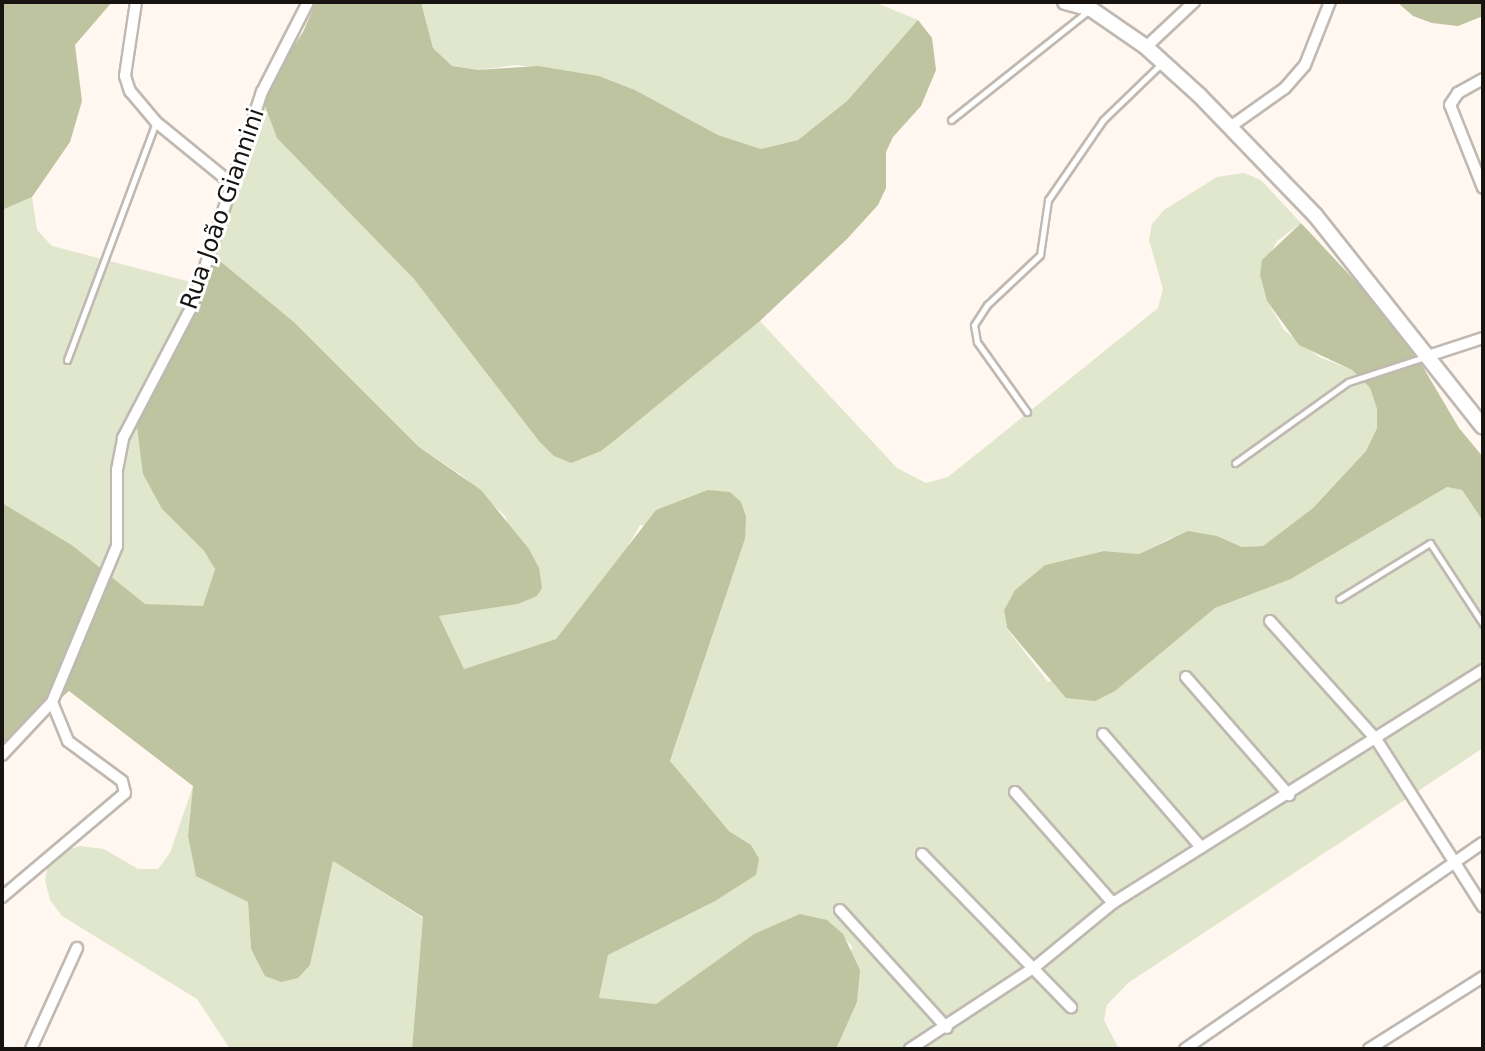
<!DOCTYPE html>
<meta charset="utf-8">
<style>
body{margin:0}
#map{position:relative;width:1485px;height:1051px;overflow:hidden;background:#fff7f0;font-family:"DejaVu Sans",sans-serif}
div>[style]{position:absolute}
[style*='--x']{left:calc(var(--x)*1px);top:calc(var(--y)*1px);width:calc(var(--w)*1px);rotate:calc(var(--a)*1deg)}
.green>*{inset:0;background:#e1e7cc}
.forest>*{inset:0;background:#bdc49f}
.roads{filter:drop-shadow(2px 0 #c0b9b2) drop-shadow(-2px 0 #c0b9b2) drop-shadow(0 2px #c0b9b2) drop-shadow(0 -2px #c0b9b2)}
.lane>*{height:5px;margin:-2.5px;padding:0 2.5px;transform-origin:2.5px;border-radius:2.5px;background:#fff}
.street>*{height:10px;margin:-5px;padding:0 5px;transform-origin:5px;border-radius:5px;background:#fff}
.secondary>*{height:14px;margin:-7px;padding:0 7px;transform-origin:7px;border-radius:7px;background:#fff}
span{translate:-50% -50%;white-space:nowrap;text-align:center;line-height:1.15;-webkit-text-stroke:6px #fff;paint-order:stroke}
.street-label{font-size:24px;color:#161311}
.frame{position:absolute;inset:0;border:4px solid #161311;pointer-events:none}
</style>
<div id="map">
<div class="green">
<i style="clip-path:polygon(421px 2px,874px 2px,918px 20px,847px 101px,798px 140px,761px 149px,718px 135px,635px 90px,599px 76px,516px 65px,478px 70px,452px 66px,433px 48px)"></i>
<i style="clip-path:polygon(261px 95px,313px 173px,414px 279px,555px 456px,620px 436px,760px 321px,897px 468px,926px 483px,948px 477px,1158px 308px,1163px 289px,1149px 240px,1152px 224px,1164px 210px,1217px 177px,1244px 173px,1261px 180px,1301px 223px,1277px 241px,1260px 275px,1267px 301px,1284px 330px,1319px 357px,1352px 370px,1370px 388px,1377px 409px,1377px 428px,1366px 451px,1313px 508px,1263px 546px,1242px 547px,1217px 536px,1171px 538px,1139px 554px,1104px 551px,1045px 565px,1015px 590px,1004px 610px,1007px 629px,1048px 682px,1188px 627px,1215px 608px,1291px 579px,1447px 487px,1462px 490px,1483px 521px,1483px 748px,1128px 983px,1107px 1005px,1104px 1020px,1119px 1049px,836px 1049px,852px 946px,827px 920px,754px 934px,656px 1004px,599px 999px,608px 955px,636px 938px,751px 845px,729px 831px,670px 762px,745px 539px,640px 525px,624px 553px,556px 639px,464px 669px,439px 616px,518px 604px,506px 517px,464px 477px,419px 447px,295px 323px,214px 256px)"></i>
<i style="clip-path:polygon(32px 197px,37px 230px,52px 246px,202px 285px,159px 385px,146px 402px,162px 509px,204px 551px,215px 569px,203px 607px,145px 604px,2px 503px,2px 210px)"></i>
<i style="clip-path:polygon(193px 786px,188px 836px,196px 875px,248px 902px,251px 949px,310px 965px,333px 861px,423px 918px,412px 1049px,230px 1049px,197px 999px,62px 916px,50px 900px,45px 880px,48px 867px,65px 851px,80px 846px,104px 849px,138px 869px,158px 869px,170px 853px)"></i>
</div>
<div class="forest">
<i style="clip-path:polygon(2px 2px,112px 2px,75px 45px,82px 101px,70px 142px,32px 197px,2px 210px)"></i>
<i style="clip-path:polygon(316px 2px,421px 2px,433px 48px,452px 66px,478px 70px,538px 66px,599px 76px,635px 90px,718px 135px,761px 149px,798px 140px,847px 101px,918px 20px,932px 38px,936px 70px,921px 106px,893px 137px,886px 152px,886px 188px,878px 205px,847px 239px,760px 321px,620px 436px,601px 451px,571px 463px,554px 456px,539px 441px,414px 279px,277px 138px,261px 95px,303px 32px)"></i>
<i style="clip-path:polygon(1397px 2px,1483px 2px,1483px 16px,1458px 26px,1432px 23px,1413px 16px)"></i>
<i style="clip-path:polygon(1301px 223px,1401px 330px,1459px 428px,1483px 457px,1483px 521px,1462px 490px,1447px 487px,1291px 579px,1215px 608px,1115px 691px,1095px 701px,1066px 698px,1007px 628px,1004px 610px,1015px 590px,1045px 565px,1104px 551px,1139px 554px,1188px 531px,1217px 536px,1242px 547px,1263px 546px,1313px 508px,1366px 451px,1377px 428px,1377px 409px,1370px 388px,1352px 370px,1299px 345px,1267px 301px,1260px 275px,1262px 260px)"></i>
<i style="clip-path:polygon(214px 256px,295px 323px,419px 447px,481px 490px,529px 549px,539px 568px,542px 588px,537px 596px,518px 604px,439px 616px,464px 669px,556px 639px,656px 510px,708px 490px,730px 492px,741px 502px,746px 517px,745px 539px,670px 761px,729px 831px,751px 845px,759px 859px,756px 875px,715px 901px,608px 955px,599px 998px,656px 1004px,754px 934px,800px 914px,827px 920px,843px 934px,860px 970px,857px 1002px,836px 1049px,412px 1049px,423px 917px,333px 861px,310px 965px,298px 978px,281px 982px,265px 976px,251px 949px,248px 902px,196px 876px,188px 836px,193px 786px,69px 691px,2px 750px,2px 503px,73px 546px,145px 604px,203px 606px,215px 569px,204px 551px,162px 509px,143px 474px,137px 427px)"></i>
</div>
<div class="roads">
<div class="lane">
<i style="--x:951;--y:120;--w:175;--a:-38.5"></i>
<i style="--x:67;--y:360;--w:254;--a:-69.5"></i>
<i style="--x:1027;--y:412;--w:86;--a:-125.5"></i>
<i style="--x:977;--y:342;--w:17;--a:-100"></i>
<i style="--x:974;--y:325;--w:24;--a:-57"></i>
<i style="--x:987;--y:305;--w:73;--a:-43.3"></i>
<i style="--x:1040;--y:255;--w:56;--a:-81.7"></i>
<i style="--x:1048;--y:200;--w:97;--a:-55.5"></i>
<i style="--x:1103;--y:120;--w:82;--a:-44"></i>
<i style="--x:1235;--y:463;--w:139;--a:-35.6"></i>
<i style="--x:1348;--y:382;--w:81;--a:-18"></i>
<i style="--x:1339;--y:599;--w:107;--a:-31.6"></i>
<i style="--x:1430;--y:543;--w:97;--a:56.8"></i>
</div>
<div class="street">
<i style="--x:136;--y:2;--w:75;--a:98.5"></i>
<i style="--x:125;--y:76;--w:16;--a:72"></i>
<i style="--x:130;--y:91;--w:40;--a:50"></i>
<i style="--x:156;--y:122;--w:98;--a:39.2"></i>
<i style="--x:1146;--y:47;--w:66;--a:-43.2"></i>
<i style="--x:1483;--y:79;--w:29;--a:151"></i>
<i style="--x:1458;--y:93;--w:14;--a:124"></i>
<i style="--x:1450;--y:105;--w:89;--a:68.3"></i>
<i style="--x:1230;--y:127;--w:67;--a:-35.3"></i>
<i style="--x:1285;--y:88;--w:30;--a:-49"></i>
<i style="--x:1305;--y:65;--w:68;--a:-68.4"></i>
<i style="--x:1428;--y:356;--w:58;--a:-18.1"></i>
<i style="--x:1270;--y:621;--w:159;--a:48.1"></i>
<i style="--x:1376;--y:739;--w:199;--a:57.5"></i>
<i style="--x:1186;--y:677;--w:157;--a:48.9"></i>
<i style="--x:1103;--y:734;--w:150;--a:49.1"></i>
<i style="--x:2;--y:755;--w:73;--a:-46.7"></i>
<i style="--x:1015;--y:792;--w:148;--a:48.6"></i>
<i style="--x:922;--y:854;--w:214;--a:45.8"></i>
<i style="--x:2;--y:897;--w:161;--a:-40.2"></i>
<i style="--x:125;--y:793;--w:12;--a:-104"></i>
<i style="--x:122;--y:781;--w:67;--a:-143.5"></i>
<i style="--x:68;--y:741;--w:42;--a:-112.3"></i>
<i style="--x:52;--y:702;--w:169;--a:-67.4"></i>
<i style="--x:117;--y:546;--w:76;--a:-90"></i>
<i style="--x:117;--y:470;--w:33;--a:-79"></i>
<i style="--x:123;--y:438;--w:151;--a:-62.4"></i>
<i style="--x:193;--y:304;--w:223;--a:-72"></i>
<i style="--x:262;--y:92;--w:101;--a:-62.9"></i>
<i style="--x:840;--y:910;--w:159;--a:47.8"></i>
<i style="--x:31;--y:1049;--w:111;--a:-65.5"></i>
<i style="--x:910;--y:1049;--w:149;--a:-33.3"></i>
<i style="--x:1035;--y:967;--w:101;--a:-39.4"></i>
<i style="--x:1113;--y:903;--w:437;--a:-32.2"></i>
<i style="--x:1185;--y:1049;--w:362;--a:-34.7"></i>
<i style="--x:1369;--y:1049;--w:135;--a:-32.3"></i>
</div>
<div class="secondary">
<i style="--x:1065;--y:2;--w:27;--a:15"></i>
<i style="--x:1091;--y:9;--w:67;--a:34.6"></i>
<i style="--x:1146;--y:47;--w:72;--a:42.2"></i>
<i style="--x:1199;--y:95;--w:167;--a:46"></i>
<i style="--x:1315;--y:215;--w:270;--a:51.6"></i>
</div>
</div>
<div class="street-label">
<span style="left:223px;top:209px;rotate:-71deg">Rua João Giannini</span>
</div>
<div class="frame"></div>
</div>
